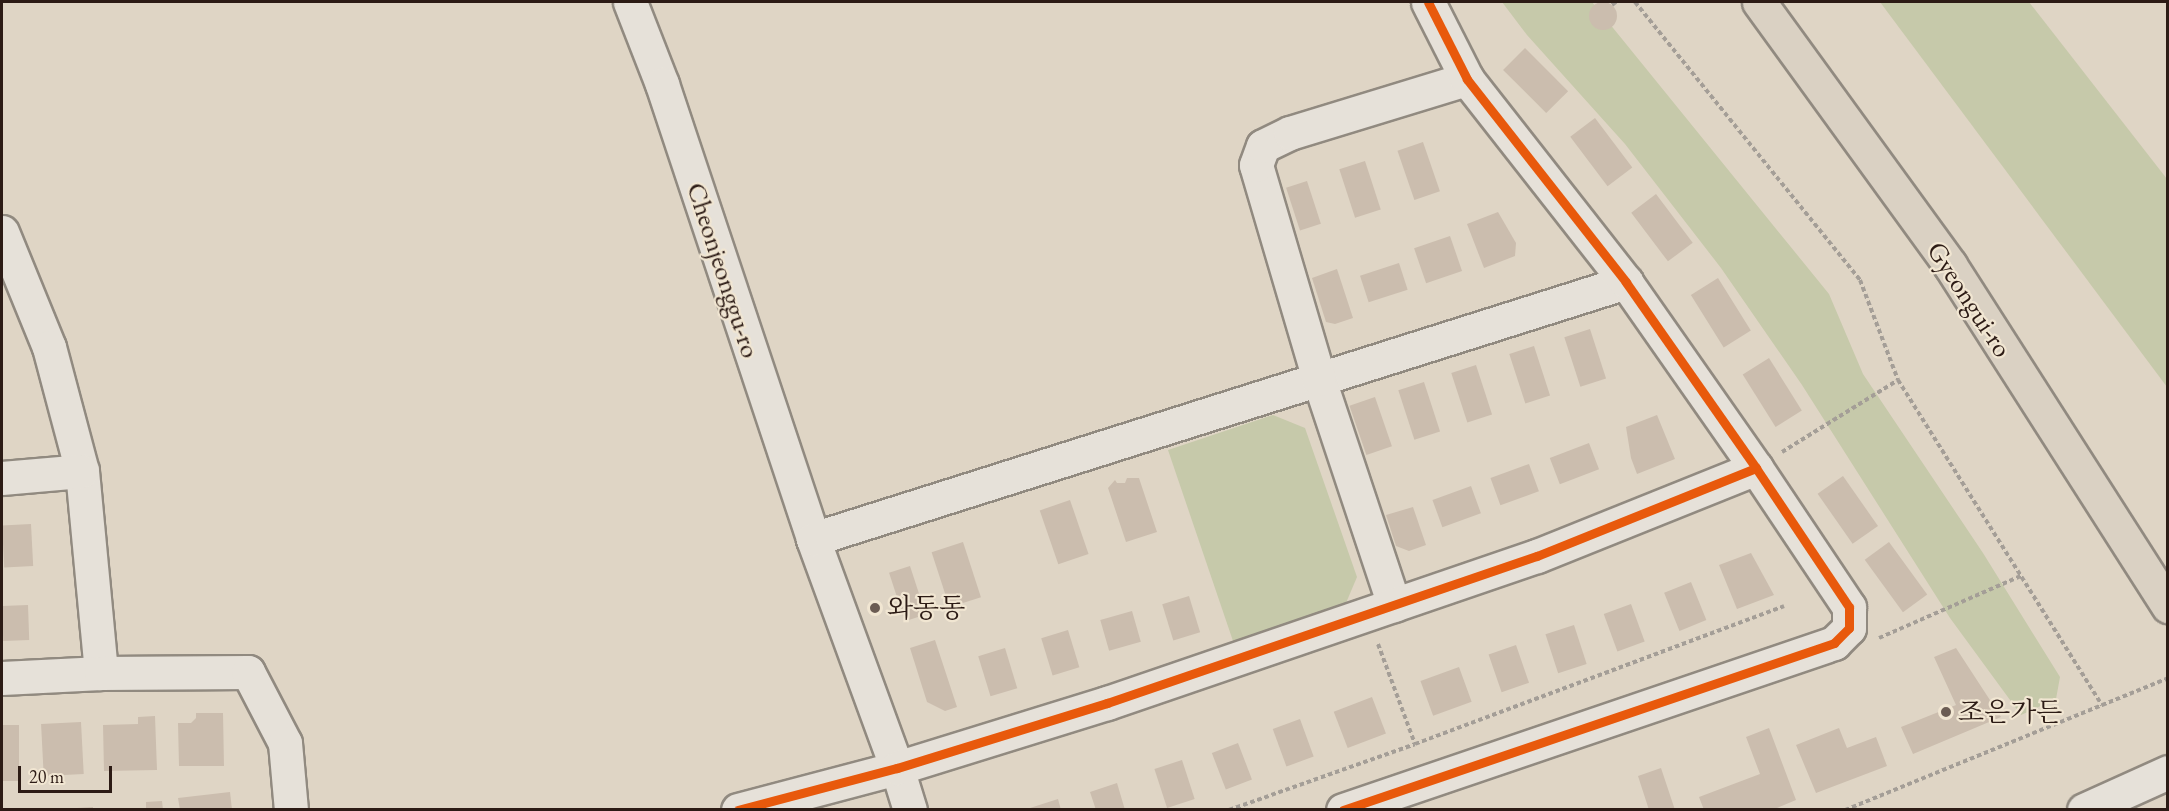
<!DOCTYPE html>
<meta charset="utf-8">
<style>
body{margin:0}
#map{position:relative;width:2169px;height:811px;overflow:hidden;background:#dfd5c5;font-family:"EB Garamond","Noto Serif KR",serif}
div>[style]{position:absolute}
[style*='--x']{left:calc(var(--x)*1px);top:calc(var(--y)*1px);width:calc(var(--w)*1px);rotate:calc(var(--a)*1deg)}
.green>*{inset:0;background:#c6c9aa}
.building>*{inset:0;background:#cbbdae;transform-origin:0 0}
.round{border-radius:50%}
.path>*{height:4px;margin-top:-2px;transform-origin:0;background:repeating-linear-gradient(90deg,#a49e97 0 4.5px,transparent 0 7.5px)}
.roads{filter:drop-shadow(2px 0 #918a80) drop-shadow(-2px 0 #918a80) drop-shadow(0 2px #918a80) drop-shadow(0 -2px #918a80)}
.minor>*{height:33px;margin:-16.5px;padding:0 16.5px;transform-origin:16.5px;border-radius:16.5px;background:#e6e1d9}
.major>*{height:33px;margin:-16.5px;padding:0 16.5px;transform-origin:16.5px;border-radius:16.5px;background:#dad1c3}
.cycleway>*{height:9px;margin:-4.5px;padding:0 4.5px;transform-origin:4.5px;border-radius:4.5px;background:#e8590c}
.dots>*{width:16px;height:16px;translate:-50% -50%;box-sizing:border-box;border:3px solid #f1e6d2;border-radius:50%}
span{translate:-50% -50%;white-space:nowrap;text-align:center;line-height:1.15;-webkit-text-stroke:4.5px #f1e6d2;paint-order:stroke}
.street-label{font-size:27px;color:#2c1b15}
.poi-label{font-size:27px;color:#2c1b15}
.left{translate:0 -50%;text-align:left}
.frame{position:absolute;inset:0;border:3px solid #2c1b15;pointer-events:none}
.scale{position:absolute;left:18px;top:766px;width:94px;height:27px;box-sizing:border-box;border:3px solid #2c1b15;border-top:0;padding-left:8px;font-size:18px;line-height:21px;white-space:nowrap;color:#2c1b15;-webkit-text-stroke:4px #f1e6d2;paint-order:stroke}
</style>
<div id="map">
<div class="green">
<i style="clip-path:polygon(1502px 2px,1592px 2px,1829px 294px,1863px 374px,1983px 553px,2060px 677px,2056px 699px,2021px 715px,1950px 618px,1802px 385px,1721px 268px,1625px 144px,1527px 35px)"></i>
<i style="clip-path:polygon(1880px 2px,2029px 2px,2167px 179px,2167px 387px)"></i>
<i style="clip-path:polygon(1273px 415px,1305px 428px,1357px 577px,1346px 603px,1233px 641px,1168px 450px)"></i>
</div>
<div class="building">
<i class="round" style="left:1589px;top:2px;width:28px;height:28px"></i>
<i style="left:1525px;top:48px;width:61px;height:31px;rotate:45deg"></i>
<i style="left:1595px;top:118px;width:62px;height:31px;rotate:53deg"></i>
<i style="left:1423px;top:142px;width:52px;height:27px;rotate:71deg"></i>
<i style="left:1365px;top:161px;width:51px;height:27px;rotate:72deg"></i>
<i style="left:1307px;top:181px;width:45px;height:22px;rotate:72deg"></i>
<i style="left:1656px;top:194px;width:61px;height:31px;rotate:53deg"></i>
<i style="clip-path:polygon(1498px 212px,1516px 243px,1515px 256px,1484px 268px,1467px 224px)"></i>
<i style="left:1450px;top:236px;width:37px;height:38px;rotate:71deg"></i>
<i style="left:1399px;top:263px;width:28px;height:41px;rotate:72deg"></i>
<i style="clip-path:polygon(1337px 269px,1353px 318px,1335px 324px,1326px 322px,1312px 278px)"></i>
<i style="left:1718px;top:278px;width:62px;height:32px;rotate:58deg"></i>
<i style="left:1590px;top:329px;width:52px;height:27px;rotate:72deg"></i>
<i style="left:1534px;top:346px;width:52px;height:26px;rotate:72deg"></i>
<i style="left:1769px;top:358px;width:62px;height:31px;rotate:58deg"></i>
<i style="left:1476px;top:365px;width:52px;height:26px;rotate:72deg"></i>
<i style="left:1424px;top:382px;width:52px;height:27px;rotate:72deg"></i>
<i style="left:1375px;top:397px;width:52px;height:27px;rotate:71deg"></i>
<i style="clip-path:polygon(1657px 415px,1675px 459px,1637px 474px,1631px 458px,1626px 427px)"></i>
<i style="left:1589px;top:443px;width:28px;height:42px;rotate:69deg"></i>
<i style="left:1529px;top:464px;width:29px;height:41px;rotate:70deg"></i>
<i style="left:1843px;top:476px;width:61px;height:31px;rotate:55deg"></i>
<i style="clip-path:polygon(1127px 478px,1139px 478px,1157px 532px,1126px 542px,1108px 488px,1115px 480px,1117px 483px,1125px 483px)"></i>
<i style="left:1471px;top:486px;width:29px;height:41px;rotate:70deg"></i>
<i style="left:1070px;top:500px;width:57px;height:32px;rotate:71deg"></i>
<i style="clip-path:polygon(1413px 507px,1426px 545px,1409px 551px,1396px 546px,1386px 515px)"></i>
<i style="left:31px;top:524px;width:42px;height:29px;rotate:87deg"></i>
<i style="left:963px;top:542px;width:58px;height:33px;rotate:72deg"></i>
<i style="left:1889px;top:542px;width:65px;height:30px;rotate:54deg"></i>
<i style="clip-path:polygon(1751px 553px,1774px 595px,1737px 609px,1719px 565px)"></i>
<i style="left:910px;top:566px;width:51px;height:22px;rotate:72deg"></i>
<i style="left:1691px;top:582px;width:41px;height:29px;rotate:68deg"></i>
<i style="left:1189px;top:596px;width:38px;height:28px;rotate:73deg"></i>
<i style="left:1631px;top:604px;width:40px;height:29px;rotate:70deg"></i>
<i style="left:28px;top:605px;width:35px;height:26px;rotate:88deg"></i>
<i style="left:1132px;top:611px;width:32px;height:33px;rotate:74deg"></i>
<i style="left:1574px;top:625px;width:41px;height:30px;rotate:72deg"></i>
<i style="left:1068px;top:630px;width:39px;height:28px;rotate:73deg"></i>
<i style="clip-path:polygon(935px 640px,957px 707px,945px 711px,927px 702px,910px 648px)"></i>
<i style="left:1516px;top:645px;width:40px;height:29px;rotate:71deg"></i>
<i style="left:1005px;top:648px;width:42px;height:28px;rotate:73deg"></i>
<i style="clip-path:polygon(1956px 648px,2001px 717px,1913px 754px,1901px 727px,1956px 705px,1934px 657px)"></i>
<i style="left:1459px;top:667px;width:37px;height:41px;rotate:70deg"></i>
<i style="left:1372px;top:697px;width:39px;height:41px;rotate:69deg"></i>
<i style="clip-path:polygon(196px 713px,223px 713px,224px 766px,179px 766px,178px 723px,191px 723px,196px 718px)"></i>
<i style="clip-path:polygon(155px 716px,157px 770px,104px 771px,103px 725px,138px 724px,138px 717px)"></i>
<i style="left:1300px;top:719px;width:40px;height:29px;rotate:70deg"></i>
<i style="left:81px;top:722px;width:52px;height:40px;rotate:87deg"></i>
<i style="left:2px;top:725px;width:17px;height:56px"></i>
<i style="clip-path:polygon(1769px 728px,1796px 800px,1772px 810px,1704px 810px,1699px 797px,1760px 774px,1746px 737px)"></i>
<i style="clip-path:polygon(1839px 728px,1847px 748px,1876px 737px,1887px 766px,1816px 793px,1796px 745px)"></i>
<i style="left:1238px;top:743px;width:39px;height:28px;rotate:69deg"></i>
<i style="left:1182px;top:760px;width:41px;height:29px;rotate:72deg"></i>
<i style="clip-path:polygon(1661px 768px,1675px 810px,1649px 810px,1638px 776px)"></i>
<i style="clip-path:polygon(1117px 783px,1125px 810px,1096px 810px,1090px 792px)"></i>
<i style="clip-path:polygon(230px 792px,232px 810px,180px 810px,178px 798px)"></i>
<i style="clip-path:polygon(1058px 799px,1061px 810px,1031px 810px,1030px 808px)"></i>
<i style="clip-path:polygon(162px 801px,163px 810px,146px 810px,146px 802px)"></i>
<i style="clip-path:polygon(93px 807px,93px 810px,77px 810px,77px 808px)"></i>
</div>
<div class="path">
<i style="--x:1635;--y:2;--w:358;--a:51"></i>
<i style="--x:1860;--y:280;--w:107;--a:69.2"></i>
<i style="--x:1898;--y:380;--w:384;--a:57.9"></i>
<i style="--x:1612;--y:5;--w:5;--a:-37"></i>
<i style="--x:1782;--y:452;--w:137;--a:-31.8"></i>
<i style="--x:1879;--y:638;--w:155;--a:-23.6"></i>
<i style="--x:1378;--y:644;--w:107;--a:69.7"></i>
<i style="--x:1229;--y:810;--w:197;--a:-19.5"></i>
<i style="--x:1415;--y:744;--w:394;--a:-20.5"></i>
<i style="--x:1845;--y:810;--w:349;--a:-22.2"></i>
</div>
<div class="roads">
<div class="minor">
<i style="--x:630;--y:2;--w:88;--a:68.7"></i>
<i style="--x:662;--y:84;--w:479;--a:71.6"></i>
<i style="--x:813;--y:539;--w:244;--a:69.9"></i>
<i style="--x:897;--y:768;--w:44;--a:72.8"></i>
<i style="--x:2;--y:232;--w:124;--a:67.8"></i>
<i style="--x:49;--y:347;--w:128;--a:75.1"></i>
<i style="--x:82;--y:471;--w:203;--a:84.6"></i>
<i style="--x:2;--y:478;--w:80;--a:-5"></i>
<i style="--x:813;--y:539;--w:853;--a:-17.54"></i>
<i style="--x:1394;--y:605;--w:238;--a:-108.4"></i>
<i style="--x:1319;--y:379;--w:223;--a:-106.4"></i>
<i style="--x:1256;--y:165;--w:20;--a:-70"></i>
<i style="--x:1263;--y:146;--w:30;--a:-26"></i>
<i style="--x:1290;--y:133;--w:185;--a:-17"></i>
<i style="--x:2;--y:678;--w:99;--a:-2.9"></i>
<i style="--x:101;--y:673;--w:147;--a:-0.4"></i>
<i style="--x:248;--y:672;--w:80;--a:62.5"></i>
<i style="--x:285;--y:743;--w:67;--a:84.9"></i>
<i style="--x:738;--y:810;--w:164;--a:-14.8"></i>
<i style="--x:897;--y:768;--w:220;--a:-17.2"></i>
<i style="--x:1107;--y:703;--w:454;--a:-18.9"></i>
<i style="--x:1537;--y:556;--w:236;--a:-21.9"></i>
<i style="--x:1343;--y:810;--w:519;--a:-18.78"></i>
<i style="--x:1834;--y:643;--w:21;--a:-45"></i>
<i style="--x:1849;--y:628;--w:21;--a:-90"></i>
<i style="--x:1849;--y:607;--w:167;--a:-123.8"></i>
<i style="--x:1756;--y:468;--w:227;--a:-125"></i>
<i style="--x:1626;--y:282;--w:258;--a:-128.1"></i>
<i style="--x:1467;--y:79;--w:86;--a:-116.9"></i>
<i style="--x:2084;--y:810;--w:92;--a:-24.3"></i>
</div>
<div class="major">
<i style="--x:1759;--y:2;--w:325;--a:54"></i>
<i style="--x:1950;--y:265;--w:405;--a:57.4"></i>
</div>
</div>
<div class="cycleway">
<i style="--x:738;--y:810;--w:164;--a:-14.8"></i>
<i style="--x:897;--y:768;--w:220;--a:-17.2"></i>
<i style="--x:1107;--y:703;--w:454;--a:-18.9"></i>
<i style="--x:1537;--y:556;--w:236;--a:-21.9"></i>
<i style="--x:1343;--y:810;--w:519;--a:-18.78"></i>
<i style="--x:1834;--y:643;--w:21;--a:-45"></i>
<i style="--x:1849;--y:628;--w:21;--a:-90"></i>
<i style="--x:1849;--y:607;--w:167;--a:-123.8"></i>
<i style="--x:1756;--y:468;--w:227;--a:-125"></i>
<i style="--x:1626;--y:282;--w:258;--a:-128.1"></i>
<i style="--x:1467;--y:79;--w:86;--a:-116.9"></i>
</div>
<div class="dots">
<i style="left:875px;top:608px;background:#6b5c53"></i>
<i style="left:1946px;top:712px;background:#6b5c53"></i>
</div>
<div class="street-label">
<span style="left:724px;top:270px;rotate:72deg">Cheonjeonggu-ro</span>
<span style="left:1970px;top:299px;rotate:57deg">Gyeongui-ro</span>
</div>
<div class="poi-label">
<span class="left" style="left:887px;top:608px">와동동</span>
<span class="left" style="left:1958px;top:712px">조은가든</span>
</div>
<div class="frame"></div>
<div class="scale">20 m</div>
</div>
